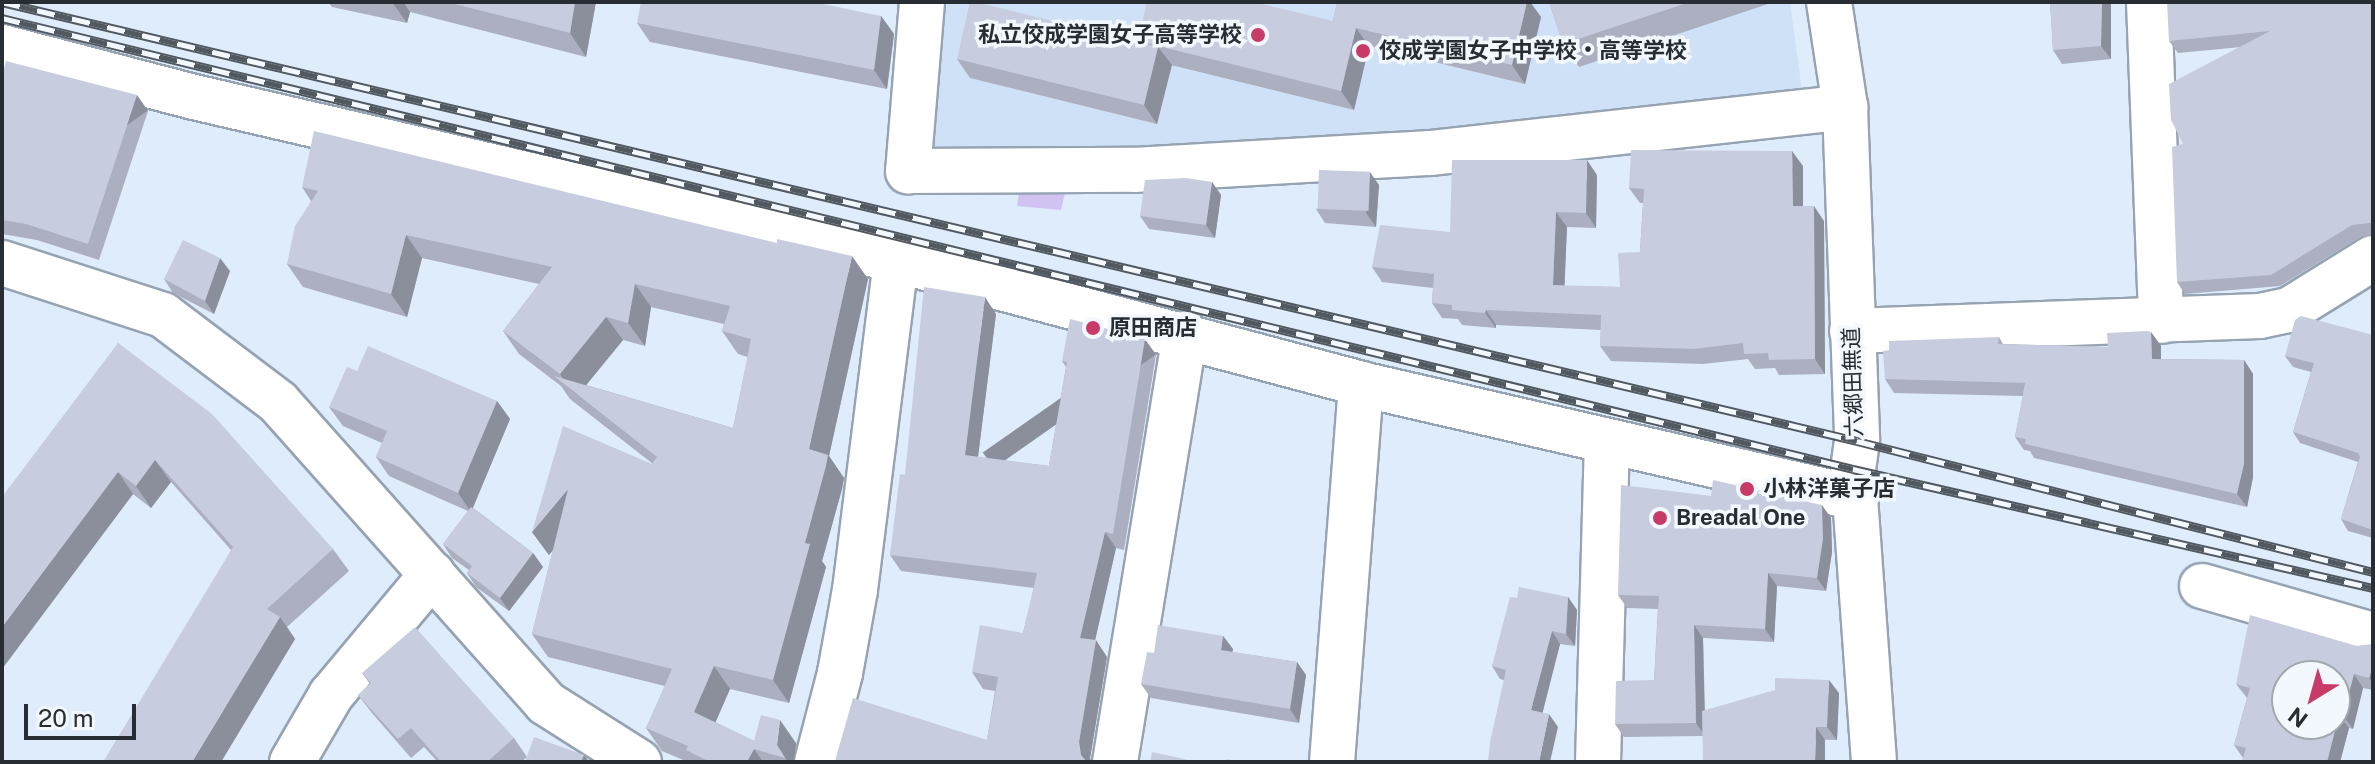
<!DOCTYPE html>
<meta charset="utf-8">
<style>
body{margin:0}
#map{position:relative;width:2375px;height:764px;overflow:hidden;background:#deecfc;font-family:"Public Sans","Noto Sans JP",sans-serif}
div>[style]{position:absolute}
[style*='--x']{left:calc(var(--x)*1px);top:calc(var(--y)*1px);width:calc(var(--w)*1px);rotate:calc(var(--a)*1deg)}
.built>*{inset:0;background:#cfe1f7}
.green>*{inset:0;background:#d0c2f1}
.roads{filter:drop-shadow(2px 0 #96a3b2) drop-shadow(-2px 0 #96a3b2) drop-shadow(0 2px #96a3b2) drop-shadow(0 -2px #96a3b2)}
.minor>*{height:44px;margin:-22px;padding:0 22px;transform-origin:22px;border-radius:22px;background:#fff}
.rail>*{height:9px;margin-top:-4.5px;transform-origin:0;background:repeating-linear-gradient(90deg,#f3f8ff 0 18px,#515860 0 36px);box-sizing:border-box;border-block:2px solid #515860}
.wall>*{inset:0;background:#abafbf}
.shaded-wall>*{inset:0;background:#8b8f9b;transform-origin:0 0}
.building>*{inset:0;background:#c7ccde;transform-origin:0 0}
.dots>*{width:22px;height:22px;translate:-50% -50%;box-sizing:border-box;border:4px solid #f3f8ff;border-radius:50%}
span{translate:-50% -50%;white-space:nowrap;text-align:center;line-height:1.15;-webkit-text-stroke:7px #f3f8ff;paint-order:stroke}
.poi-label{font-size:22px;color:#282d33;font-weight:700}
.right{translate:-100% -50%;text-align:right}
.left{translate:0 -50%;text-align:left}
.street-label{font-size:22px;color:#282d33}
.frame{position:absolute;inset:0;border:4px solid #282d33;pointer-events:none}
.north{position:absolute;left:2271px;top:660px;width:80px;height:80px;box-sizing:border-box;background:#f3f8ff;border:2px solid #a2a7ad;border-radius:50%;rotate:217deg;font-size:22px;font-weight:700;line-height:32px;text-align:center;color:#282d33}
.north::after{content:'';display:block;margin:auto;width:28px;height:36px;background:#c83b68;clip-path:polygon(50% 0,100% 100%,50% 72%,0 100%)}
.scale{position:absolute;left:24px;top:704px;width:112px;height:36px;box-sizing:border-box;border:4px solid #282d33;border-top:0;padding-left:10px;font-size:24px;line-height:28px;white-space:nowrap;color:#282d33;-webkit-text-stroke:6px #f3f8ff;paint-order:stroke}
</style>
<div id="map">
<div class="built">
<i style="clip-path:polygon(934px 2px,1790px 2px,1803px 99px,1441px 140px,1134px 155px,921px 151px)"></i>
</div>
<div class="green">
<i style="clip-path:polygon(1068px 180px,1061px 210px,1017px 206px,1021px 181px)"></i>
</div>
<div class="roads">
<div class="minor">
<i style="--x:922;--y:2;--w:170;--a:94.7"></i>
<i style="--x:908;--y:171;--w:226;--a:-0.3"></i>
<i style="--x:1134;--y:170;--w:297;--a:-3.3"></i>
<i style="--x:1431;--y:153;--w:417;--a:-6.3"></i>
<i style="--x:1829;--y:2;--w:106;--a:81.3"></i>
<i style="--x:1845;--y:107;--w:334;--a:87.9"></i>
<i style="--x:1857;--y:441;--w:28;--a:98"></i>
<i style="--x:1853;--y:469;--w:294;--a:85.9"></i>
<i style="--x:2149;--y:2;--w:319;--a:87.8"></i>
<i style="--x:2;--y:47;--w:198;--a:14.6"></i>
<i style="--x:194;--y:97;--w:721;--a:13.07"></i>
<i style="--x:896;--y:260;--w:481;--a:14.9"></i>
<i style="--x:1361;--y:384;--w:508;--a:12.97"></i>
<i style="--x:2;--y:263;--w:169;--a:17.9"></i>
<i style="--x:163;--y:315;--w:144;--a:37.1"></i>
<i style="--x:278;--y:402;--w:403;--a:48.3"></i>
<i style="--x:546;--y:703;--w:110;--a:32.4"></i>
<i style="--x:1852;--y:331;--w:408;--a:-2.1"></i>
<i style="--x:2260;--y:316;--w:30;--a:-12"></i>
<i style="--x:2289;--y:310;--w:99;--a:-31.8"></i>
<i style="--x:2202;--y:586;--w:178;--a:16"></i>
<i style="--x:292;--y:762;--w:78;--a:-59.8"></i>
<i style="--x:331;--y:695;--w:158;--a:-50.1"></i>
<i style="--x:817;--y:762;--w:92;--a:-75.5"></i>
<i style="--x:840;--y:673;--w:84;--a:-79.8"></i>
<i style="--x:855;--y:590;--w:333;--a:-82.9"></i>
<i style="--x:1115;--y:762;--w:434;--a:-80.7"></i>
<i style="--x:1332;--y:762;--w:379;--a:-85.6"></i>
<i style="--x:1598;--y:762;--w:321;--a:-88.4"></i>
</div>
</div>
<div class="rail">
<i style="--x:2;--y:2;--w:1906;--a:13.31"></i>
<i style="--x:1857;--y:441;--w:532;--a:14.25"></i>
<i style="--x:2;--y:18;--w:1905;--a:13.69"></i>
<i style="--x:1853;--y:469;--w:533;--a:12.89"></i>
</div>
<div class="wall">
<i style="clip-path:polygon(328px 2px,596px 2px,586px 57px,410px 12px,407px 23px,332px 7px)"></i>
<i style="clip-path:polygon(1337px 2px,1530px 2px,1541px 17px,1525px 84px,1369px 46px,1354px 110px,1171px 65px,1157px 124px,970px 78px,957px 59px,1333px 21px)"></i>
<i style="clip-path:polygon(1549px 2px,1774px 2px,1579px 67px,1563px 44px)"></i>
<i style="clip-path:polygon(2050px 2px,2111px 2px,2111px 59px,2062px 64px,2053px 50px)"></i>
<i style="clip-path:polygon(2373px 2px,2373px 235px,2360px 237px,2280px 286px,2185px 294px,2177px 282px,2183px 144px,2241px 47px,2178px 53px,2169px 41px)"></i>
<i style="clip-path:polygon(881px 16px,894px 34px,887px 89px,650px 42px,637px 23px)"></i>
<i style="clip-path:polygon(2px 77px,148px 111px,99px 260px,37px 240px,2px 234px)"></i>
<i style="clip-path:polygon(1803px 166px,1803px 206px,1824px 221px,1825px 374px,1779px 375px,1775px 368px,1755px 369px,1748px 359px,1703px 364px,1611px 361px,1600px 346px,1601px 330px,1496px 325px,1496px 328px,1462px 325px,1458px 319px,1442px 318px,1432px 303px,1433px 288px,1382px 282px,1372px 267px,1450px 232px,1597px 175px,1596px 228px,1567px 227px,1564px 286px,1620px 287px,1640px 252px,1643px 203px,1640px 203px,1629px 188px)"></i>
<i style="clip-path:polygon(1212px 182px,1221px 195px,1215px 238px,1149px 229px,1140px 216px)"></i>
<i style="clip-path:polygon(1379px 185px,1376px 227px,1325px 223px,1316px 209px)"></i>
<i style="clip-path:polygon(evenodd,302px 187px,868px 279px,829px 456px,844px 478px,842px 489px,822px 561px,826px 567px,789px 703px,730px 689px,715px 722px,754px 741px,796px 743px,794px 762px,688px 762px,662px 751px,646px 728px,665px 686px,548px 657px,532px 634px,553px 550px,549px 555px,532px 532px,653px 464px,570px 399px,561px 386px,519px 354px,503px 331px,539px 284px,422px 258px,407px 317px,303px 287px,287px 264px,311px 201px,302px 187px,651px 307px,724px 324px,722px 331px,738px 354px,748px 357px,733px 428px,586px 385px,623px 340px,645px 346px,651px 307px)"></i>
<i style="clip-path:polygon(230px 271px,214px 314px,173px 293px,164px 279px)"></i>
<i style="clip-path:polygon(996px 314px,978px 457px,1049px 466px,1066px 367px,1062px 361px,1156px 355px,1124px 550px,1116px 548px,1095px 640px,1107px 657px,1090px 758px,1091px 762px,836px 762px,835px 761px,987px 740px,995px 691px,983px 689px,972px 672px,1023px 633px,1034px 588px,901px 571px,890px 555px,905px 475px)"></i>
<i style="clip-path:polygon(2151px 332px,2161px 346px,2161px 359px,2244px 360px,2253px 374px,2253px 477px,2247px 507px,2034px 458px,2030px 451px,2024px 450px,2015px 437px,2023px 396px,1894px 393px,1885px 379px,1999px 337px,2003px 344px,2108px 347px)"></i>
<i style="clip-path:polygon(2373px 335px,2373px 538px,2348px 531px,2341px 519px,2358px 462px,2300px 443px,2293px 432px,2311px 372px,2293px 367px,2285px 356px)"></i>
<i style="clip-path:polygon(118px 343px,333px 549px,349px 571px,287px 627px,295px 639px,221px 762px,231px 550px,171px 482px,151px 508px,133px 494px,2px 669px)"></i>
<i style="clip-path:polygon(357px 371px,497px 401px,510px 419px,473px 508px,533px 553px,543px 567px,509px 611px,476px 587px,467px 573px,469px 570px,452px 558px,443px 544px,468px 511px,389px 476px,376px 457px,382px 443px,343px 426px,329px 407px)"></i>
<i style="clip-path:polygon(1711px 496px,1765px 496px,1831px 518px,1832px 552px,1826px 591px,1777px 586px,1774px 642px,1703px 638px,1705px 710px,1839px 693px,1837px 740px,1702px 736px,1624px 737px,1615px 724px,1654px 680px,1658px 609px,1627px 608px,1618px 595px)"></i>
<i style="clip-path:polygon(1568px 597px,1577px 610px,1575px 646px,1560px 644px,1542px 713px,1558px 727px,1504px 680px,1500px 679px,1492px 666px,1517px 598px)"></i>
<i style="clip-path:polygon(1223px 636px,1233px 649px,1232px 652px,1297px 662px,1306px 675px,1299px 723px,1151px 698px,1141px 684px)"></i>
<i style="clip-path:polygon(2373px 645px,2373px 690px,2363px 688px,2353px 729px,2349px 728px,2340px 762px,2242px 762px,2243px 758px,2234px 745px,2247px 698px,2236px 684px,2357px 646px)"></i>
<i style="clip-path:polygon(362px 673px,514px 738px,527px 757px,584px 755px,589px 762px,525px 762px,527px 757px,521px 762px,438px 762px,424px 747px,411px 758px,372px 713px,358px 695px,370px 684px)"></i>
</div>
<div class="shaded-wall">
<i style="clip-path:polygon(392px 2px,403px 2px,410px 12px,407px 23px)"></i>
<i style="clip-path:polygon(575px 2px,596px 2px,586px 57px,570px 33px)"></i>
<i style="clip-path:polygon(1527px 2px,1530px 2px,1541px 17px,1525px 84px,1512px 65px)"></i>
<i style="clip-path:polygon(2102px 2px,2111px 2px,2111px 59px,2101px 46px)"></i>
<i style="clip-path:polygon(881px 16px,894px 34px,887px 89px,874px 70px)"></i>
<i style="clip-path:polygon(1356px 28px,1369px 46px,1354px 110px,1341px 91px)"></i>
<i style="clip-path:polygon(1158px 47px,1172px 65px,1157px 124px,1144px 105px)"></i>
<i style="left:137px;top:95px;width:19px;height:157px;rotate:55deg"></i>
<i style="clip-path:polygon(1792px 151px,1803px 166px,1803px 221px,1793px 206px)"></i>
<i style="clip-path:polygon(1587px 160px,1597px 175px,1596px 228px,1586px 213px)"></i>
<i style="clip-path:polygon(1370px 172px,1379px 185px,1376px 227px,1366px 213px)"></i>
<i style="clip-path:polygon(1212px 182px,1221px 195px,1215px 238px,1206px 225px)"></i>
<i style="clip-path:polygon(1814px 206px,1824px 221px,1825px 374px,1815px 359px)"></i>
<i style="clip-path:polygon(1556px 212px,1567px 227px,1564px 300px,1553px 285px)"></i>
<i style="clip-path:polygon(406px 235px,422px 258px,407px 317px,391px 294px)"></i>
<i style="clip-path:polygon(852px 256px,868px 279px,829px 456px,844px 478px,842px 489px,822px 561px,826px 567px,789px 703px,773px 680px,809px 449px)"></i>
<i style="clip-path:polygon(220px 258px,230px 271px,214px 314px,205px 301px)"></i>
<i style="clip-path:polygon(635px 284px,651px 307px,645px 346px,628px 323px)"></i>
<i style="clip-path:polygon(985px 297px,996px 314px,976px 472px,965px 455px)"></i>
<i style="clip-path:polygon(1486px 310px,1496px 325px,1496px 328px,1485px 313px)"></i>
<i style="clip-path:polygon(606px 317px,623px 340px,578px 395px,570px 389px,560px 374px)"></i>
<i style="clip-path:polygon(2151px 332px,2161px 346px,2161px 373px,2152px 359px)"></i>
<i style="left:1145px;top:339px;width:19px;height:198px;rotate:55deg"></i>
<i style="clip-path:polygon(2244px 360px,2253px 374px,2253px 477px,2247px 507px,2237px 494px)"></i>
<i style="clip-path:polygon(497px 401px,510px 419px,471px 512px,458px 493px)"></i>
<i style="clip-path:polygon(155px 460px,171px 482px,151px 508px,136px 486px)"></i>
<i style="clip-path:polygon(118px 472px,133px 494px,2px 669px,2px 627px)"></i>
<i style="clip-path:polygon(568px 489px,584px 512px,549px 555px,532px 532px)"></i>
<i style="clip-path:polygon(1822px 505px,1831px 518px,1832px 552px,1826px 591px,1817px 578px)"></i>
<i style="clip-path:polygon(1105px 532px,1116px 548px,1092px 654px,1080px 638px)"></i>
<i style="clip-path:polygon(533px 553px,543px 567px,509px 611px,500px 598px)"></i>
<i style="clip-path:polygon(1768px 573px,1777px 586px,1774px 642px,1765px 629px)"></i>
<i style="clip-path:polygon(1568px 597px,1577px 610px,1575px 646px,1566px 634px)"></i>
<i style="clip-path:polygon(280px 617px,295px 639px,221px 762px,192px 762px)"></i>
<i style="clip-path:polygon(1694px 625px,1703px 638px,1705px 736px,1696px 723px)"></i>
<i style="clip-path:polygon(1552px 631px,1560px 644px,1540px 723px,1531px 710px)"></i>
<i style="clip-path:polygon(1223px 636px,1233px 649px,1230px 664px,1221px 650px)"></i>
<i style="clip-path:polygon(1096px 640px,1107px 657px,1090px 758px,1091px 762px,1085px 762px,1081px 755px,1079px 742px)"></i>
<i style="clip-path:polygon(1297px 662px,1306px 675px,1299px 723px,1290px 709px)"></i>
<i style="clip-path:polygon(714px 666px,730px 689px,710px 735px,694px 712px)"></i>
<i style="clip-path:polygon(2373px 667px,2373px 684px,2369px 678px)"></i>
<i style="clip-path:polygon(2354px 674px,2363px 688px,2353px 729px,2343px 716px)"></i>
<i style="clip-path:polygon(1829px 680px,1839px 693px,1837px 740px,1827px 727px)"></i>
<i style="clip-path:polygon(1549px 714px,1558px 727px,1550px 762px,1539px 762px)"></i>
<i style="clip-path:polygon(2339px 715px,2349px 728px,2340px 762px,2327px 762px)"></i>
<i style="clip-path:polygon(780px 720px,796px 743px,794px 762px,788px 762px,777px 745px)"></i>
<i style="clip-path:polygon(1816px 727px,1825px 740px,1825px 762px,1815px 762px)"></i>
<i style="clip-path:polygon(754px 749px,763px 762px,747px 762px)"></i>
<i style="clip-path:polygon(584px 755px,589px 762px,581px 762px)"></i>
</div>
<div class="building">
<i style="clip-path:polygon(447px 2px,575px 2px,570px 33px)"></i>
<i style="clip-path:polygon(641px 2px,813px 2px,881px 16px,874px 70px,637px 23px)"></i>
<i style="clip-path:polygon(970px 2px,976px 2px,1158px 47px,1144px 105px,957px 59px)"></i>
<i style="clip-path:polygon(1147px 2px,1253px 2px,1333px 21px,1337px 2px,1527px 2px,1512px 65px,1356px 28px,1341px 91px,1138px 41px)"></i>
<i style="clip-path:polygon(1549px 2px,1690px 2px,1563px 44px)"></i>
<i style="clip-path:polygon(2050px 2px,2102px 2px,2101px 46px,2053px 50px)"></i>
<i style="clip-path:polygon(2167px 2px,2373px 2px,2373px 220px,2370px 223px,2352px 225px,2271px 275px,2177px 282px,2172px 147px,2183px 144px,2171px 120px,2169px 84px,2270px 31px,2169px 41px)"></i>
<i style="clip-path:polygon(6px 61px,137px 95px,88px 244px,26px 224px,2px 220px,2px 77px)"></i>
<i style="clip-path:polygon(314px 131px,777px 243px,777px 239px,852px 256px,809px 449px,828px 455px,826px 466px,805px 543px,810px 544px,773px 680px,714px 666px,694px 712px,754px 741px,761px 715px,780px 720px,777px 745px,785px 758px,754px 749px,747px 762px,710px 762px,686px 750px,688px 746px,646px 728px,672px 669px,532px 634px,568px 489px,532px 532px,563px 426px,652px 464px,657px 457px,554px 376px,733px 428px,751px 339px,722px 331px,730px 306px,635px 284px,628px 323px,606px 317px,560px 374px,503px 331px,552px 267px,406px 235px,391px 294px,287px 264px,295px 226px,318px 191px,302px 187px)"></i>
<i style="clip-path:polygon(1631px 150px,1792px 151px,1793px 206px,1814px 206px,1815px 359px,1769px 360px,1768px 353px,1744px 354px,1743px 343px,1693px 349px,1600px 346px,1601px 315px,1486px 310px,1485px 313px,1452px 310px,1452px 305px,1432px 303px,1434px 274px,1372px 267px,1380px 225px,1450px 232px,1452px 160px,1587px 160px,1586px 213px,1556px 212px,1553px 285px,1620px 287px,1618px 253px,1640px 252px,1644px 189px,1629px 188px)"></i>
<i style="left:1319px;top:170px;width:51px;height:39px;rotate:2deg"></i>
<i style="clip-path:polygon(1186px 178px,1212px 182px,1206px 225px,1140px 216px,1145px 180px)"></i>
<i style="clip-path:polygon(183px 240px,220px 258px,205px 301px,164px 279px)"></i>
<i style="clip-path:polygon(924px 287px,985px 297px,965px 455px,1049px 466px,1067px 362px,1062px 361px,1070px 319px,1145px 339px,1113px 534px,1105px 532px,1080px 638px,1096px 640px,1079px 742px,1081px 755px,1087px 762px,839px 762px,835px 761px,853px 698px,987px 740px,998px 677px,972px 672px,980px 625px,1023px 633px,1037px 573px,890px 555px,900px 474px,905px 475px)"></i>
<i style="clip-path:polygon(2301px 316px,2373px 335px,2373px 530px,2341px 519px,2360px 457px,2358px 453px,2293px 432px,2314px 363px,2285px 356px,2295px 320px)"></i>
<i style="clip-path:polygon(2147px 331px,2151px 332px,2152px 359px,2244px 360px,2244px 464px,2237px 494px,2025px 444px,2026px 439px,2015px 437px,2025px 383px,1885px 379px,1883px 351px,1889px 350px,1889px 341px,1999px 337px,1998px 344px,2108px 347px,2107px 333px)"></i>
<i style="clip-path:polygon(118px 343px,212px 414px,333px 549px,267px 609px,280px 617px,192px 762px,103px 762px,233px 547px,155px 460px,136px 486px,118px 472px,2px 627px,2px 497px)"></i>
<i style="clip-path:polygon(368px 346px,497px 401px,458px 493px,376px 457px,387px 431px,329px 407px,347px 367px,357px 371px)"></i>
<i style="clip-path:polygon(1713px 480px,1762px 491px,1762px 496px,1781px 496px,1822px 505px,1823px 539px,1817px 578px,1768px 573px,1765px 629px,1694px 625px,1696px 723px,1615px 724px,1616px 681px,1654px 680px,1659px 596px,1618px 595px,1621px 485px,1711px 496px)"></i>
<i style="clip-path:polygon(471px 507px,533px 553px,500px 598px,467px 573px,472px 566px,443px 544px)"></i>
<i style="clip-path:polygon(1519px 587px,1568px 597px,1566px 634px,1552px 631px,1531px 710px,1549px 714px,1539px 762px,1488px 762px,1490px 742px,1506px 670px,1492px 666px,1510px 597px,1517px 598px)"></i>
<i style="clip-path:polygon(evenodd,2250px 615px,2357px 646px,2372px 644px,2373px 667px,2369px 678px,2354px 674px,2343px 716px,2339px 715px,2327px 762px,2242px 762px,2246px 748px,2234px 745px,2250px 688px,2236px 684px,2250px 615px,2287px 676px,2335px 676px,2335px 724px,2287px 724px,2287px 676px)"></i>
<i style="clip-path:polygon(1158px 625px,1223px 636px,1221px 650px,1297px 662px,1290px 709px,1141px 684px,1147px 652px,1154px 653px)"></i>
<i style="clip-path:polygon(415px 627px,514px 738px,487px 762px,441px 762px,411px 728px,398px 739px,358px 695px,371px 683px,362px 673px)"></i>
<i style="clip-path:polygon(1775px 678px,1829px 680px,1827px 727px,1816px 727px,1815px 762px,1703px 762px,1702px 711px,1775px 690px)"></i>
<i style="clip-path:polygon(534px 737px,584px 755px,581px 762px,525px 762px)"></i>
<i style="clip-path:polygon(1152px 752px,1198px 762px,1150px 762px)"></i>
<i style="clip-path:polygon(1227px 759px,1240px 762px,1227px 762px)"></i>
</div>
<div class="dots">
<i style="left:1258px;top:35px;background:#c83b68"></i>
<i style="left:1363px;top:51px;background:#c83b68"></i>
<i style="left:1093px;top:328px;background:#c83b68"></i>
<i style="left:1747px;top:489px;background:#c83b68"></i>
<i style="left:1660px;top:518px;background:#c83b68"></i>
</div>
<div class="poi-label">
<span class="right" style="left:1242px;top:35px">私立佼成学園女子高等学校</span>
<span class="left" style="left:1379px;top:51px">佼成学園女子中学校・高等学校</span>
<span class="left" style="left:1109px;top:328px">原田商店</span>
<span class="left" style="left:1763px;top:489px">小林洋菓子店</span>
<span class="left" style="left:1676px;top:518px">Breadal One</span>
</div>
<div class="street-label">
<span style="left:1853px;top:382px;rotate:-92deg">六郷田無道</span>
</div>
<div class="frame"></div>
<div class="north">N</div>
<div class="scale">20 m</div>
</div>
